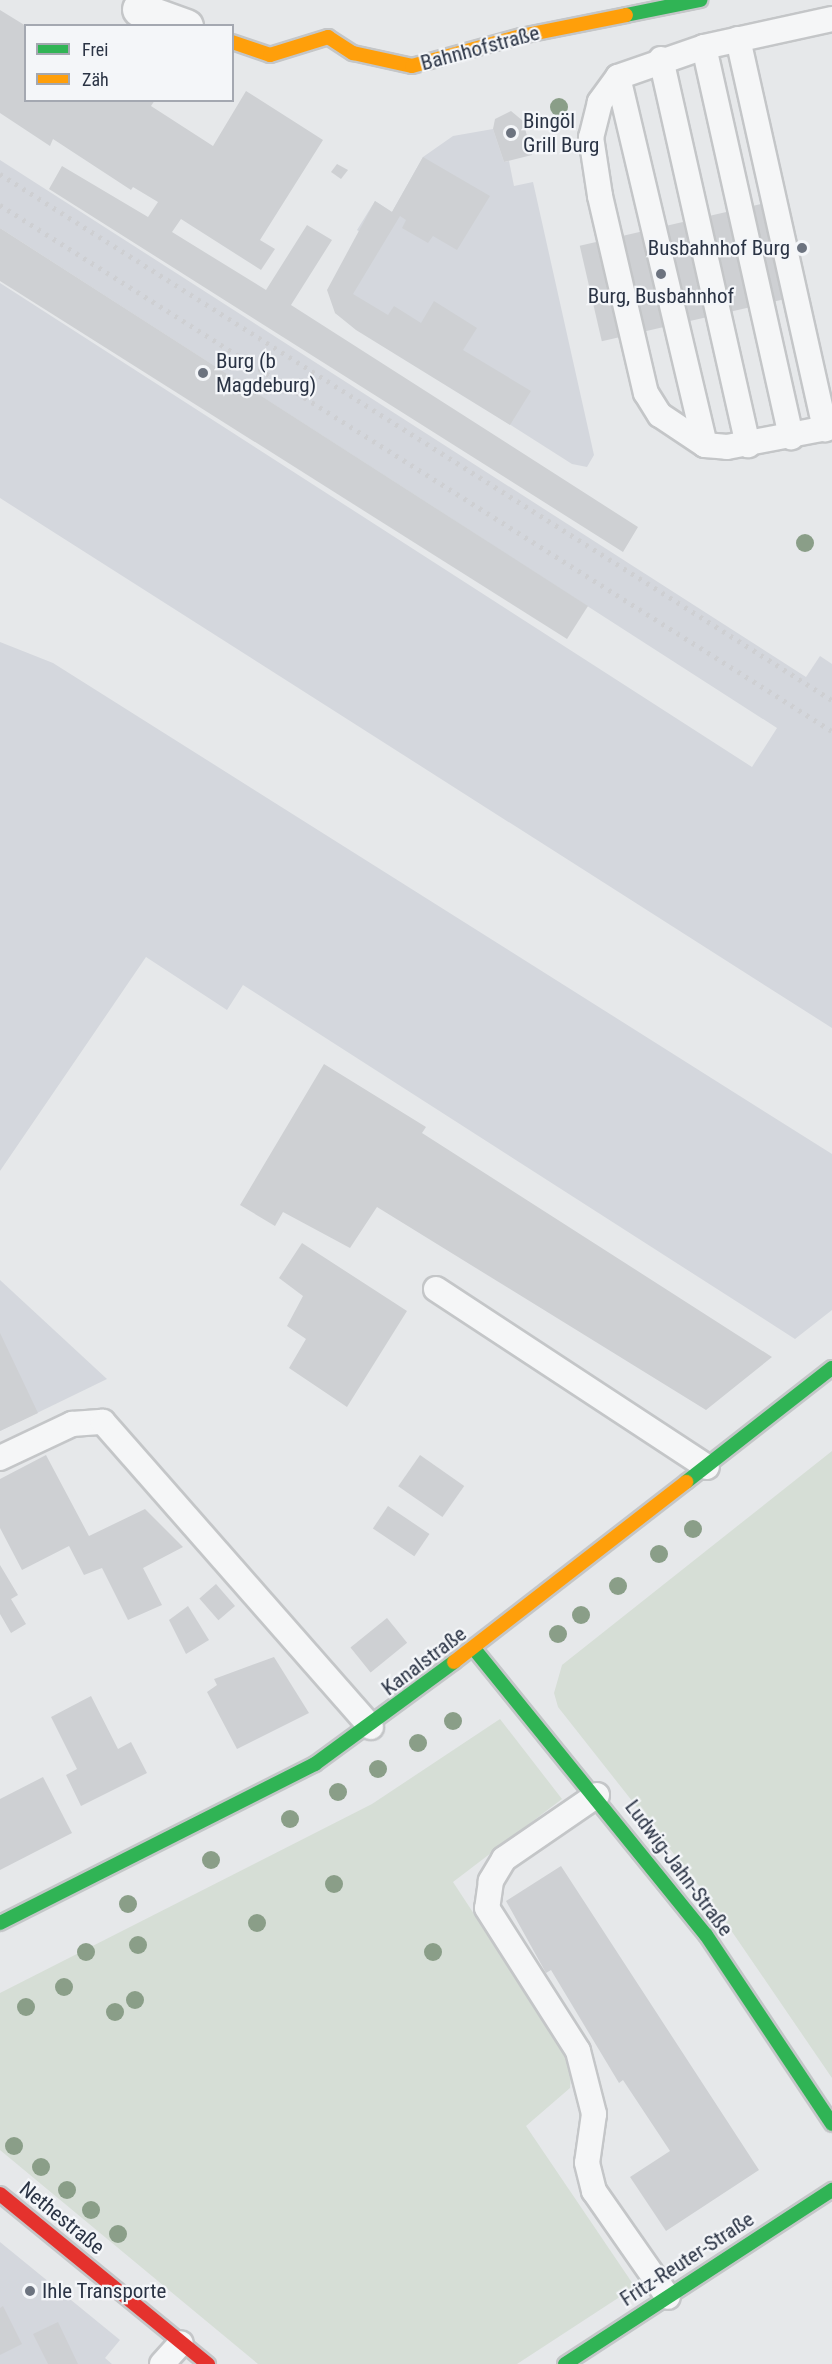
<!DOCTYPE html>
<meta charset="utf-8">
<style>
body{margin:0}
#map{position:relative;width:832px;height:2364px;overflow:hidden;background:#e6e8ea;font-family:"Roboto Condensed",sans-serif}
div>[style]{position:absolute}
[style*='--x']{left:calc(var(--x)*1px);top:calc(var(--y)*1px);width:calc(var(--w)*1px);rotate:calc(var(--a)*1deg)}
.built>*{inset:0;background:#d4d7dd}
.green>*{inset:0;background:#d6ded6}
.building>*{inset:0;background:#ced0d3;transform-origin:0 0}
.roads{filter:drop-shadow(2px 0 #c4c6c8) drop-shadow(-2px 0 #c4c6c8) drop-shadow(0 2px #c4c6c8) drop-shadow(0 -2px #c4c6c8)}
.lane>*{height:24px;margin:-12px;padding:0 12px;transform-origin:12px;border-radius:12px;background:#f5f6f7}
.street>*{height:33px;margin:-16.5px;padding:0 16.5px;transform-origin:16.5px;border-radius:16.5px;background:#f5f6f7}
.fast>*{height:14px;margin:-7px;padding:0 7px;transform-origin:7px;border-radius:7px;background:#30b455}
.slow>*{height:14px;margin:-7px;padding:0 7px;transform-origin:7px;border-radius:7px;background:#ff9f0a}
.jam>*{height:14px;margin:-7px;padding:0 7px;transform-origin:7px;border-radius:7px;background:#e5322d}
.rail>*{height:4.5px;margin-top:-2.25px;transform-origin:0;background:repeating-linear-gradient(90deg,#cecfd2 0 3px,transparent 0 9px)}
.trees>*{width:18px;height:18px;margin:-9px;border-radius:50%;background:#8a9e88}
.dots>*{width:16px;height:16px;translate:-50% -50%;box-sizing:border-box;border:3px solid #f4f6f9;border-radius:50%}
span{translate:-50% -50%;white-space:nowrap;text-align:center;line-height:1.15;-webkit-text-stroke:4.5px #f4f6f9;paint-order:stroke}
.street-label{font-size:21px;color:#2b3445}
.poi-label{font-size:21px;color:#2b3445}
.left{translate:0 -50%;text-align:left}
.right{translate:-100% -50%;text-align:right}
.legend{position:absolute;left:24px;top:24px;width:210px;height:78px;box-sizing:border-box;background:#f4f6f9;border:2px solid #a4a8b1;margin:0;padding:8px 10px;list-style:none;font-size:18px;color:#2b3445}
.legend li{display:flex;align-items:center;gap:12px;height:30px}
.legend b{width:30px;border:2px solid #a4a8b1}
</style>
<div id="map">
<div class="built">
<i style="clip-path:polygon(493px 129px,504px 162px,509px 161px,514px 186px,533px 182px,594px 455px,587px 467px,572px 464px,335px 313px,361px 233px,357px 230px,375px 201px,392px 212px,423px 157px,453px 136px)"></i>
<i style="clip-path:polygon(0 160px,806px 677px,820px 656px,832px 664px,832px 1028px,0 498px,0 283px,752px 767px,777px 728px,0 228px)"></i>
<i style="clip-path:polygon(0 642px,53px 663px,832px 1154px,832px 1310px,795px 1339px,243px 985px,227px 1010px,146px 957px,0 1171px)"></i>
<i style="clip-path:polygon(0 1280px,107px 1379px,0 1431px)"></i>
<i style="clip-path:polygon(0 2242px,120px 2340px,105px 2358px,112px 2364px,0 2364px)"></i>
</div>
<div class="green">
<i style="clip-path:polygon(832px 1451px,832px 2078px,711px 1901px,558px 1707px,554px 1693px,562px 1665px)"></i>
<i style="clip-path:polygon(500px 1719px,562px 1799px,453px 1882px,572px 2063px,570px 2088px,526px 2126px,635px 2287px,517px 2364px,258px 2364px,0 2150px,0 1993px,372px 1804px)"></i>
</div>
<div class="building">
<i style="clip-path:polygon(0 10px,26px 26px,26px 100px,155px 100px,151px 106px,213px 146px,246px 91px,323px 140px,260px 240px,275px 249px,261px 270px,181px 219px,172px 232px,266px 290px,307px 225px,332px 240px,291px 305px,638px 527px,623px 552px,49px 189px,62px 166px,148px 217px,158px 202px,133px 187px,131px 190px,53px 139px,50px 146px,0 113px)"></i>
<i style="clip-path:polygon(511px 111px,523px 121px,532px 155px,504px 162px,493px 129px,495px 119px)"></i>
<i style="clip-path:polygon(423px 157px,490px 196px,457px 250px,433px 236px,428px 243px,402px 228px,406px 220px,400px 216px,353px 294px,388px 315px,394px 306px,421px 323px,434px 301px,477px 328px,463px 350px,531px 391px,510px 425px,356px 330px,335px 313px,327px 290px,375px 201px,392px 212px)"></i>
<i style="clip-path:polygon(337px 164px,348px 170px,341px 179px,331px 172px)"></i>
<i style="left:761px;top:204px;width:98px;height:186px;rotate:77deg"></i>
<i style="clip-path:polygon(0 228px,588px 606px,567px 639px,0 281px)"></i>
<i style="clip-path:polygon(324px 1064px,426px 1127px,422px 1133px,772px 1357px,706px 1410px,377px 1207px,350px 1248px,283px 1212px,275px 1226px,240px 1205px)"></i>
<i style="clip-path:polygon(302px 1243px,407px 1311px,347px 1407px,289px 1368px,306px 1339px,287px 1326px,303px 1296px,279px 1278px)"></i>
<i style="clip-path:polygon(0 1333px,38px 1413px,0 1431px)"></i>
<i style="clip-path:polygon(46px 1455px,89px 1536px,145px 1509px,183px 1547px,143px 1568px,162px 1605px,128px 1620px,102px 1568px,84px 1575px,69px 1546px,22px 1570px,0 1528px,0 1479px)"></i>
<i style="left:420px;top:1455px;width:54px;height:38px;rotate:35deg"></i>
<i style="left:388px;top:1506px;width:50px;height:27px;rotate:34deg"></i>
<i style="clip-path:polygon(0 1565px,18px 1595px,11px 1599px,26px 1624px,11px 1633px,0 1614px)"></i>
<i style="left:216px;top:1584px;width:29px;height:22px;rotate:49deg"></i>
<i style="clip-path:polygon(188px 1606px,209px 1640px,186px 1654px,169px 1620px)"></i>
<i style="left:387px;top:1618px;width:32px;height:47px;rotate:51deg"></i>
<i style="clip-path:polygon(274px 1657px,309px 1713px,237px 1749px,207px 1692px,217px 1685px,214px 1679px)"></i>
<i style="clip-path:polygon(91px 1696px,118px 1749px,131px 1742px,147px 1773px,81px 1806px,66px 1775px,77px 1769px,51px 1717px)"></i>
<i style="clip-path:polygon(43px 1777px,72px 1833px,0 1870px,0 1799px)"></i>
<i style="clip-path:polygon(561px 1866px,759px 2170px,666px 2231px,630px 2177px,670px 2151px,623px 2080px,619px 2083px,551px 1970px,546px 1973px,506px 1901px)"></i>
<i style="clip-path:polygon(3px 2306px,22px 2344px,0 2355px,0 2308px)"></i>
<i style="clip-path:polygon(58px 2322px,78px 2364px,48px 2364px,33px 2334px)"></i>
</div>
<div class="roads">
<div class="lane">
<i style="--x:832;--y:19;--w:131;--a:167.7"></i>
<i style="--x:704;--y:47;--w:91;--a:160.8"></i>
<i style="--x:618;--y:77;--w:31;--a:126"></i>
<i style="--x:600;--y:102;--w:36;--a:104"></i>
<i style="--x:591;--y:137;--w:60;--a:81.3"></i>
<i style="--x:600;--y:196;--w:202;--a:76.9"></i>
<i style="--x:646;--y:393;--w:26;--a:58"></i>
<i style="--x:660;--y:415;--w:54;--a:33.7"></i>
<i style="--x:705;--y:445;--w:22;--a:5"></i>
<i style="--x:727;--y:447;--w:107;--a:-10.8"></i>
<i style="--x:738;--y:39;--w:400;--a:77.4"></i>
<i style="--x:704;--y:47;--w:400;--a:77.4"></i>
<i style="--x:661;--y:59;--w:396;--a:77.3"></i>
<i style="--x:618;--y:77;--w:378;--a:76.7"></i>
<i style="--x:436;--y:1289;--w:324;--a:33.3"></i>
<i style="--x:0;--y:1458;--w:80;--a:-25.3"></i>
<i style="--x:72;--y:1424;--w:31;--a:-4"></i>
<i style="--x:103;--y:1422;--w:406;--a:48.7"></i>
<i style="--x:597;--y:1795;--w:113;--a:145.5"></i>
<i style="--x:504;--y:1859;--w:26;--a:121"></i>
<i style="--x:491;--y:1881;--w:27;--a:98"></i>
<i style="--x:487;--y:1908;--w:169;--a:57.5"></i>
<i style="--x:578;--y:2051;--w:65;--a:75.7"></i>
<i style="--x:594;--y:2114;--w:49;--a:98.1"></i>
<i style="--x:587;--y:2163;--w:29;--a:76"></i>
<i style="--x:594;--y:2191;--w:129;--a:55.1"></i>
<i style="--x:162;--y:2364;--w:28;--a:-48"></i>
</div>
<div class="street">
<i style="--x:139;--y:9;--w:50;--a:19.9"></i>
</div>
<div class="fast">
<i style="--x:626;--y:15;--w:76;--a:-11.5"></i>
<i style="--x:686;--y:1482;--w:185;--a:-38"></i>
<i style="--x:475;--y:1650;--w:367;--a:51"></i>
<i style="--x:706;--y:1935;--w:227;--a:56.3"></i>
<i style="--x:0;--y:1923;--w:353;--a:-26.8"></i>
<i style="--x:315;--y:1764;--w:172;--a:-36.3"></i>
<i style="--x:565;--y:2364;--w:319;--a:-33.1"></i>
</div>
<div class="slow">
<i style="--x:232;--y:42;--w:40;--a:18.9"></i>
<i style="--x:270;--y:55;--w:61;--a:-17.2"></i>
<i style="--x:328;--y:37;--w:30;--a:33"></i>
<i style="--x:353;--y:53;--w:60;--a:12.4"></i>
<i style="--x:412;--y:66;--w:113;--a:-15.4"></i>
<i style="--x:521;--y:36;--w:107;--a:-11.3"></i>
<i style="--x:454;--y:1662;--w:294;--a:-37.8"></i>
</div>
<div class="jam">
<i style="--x:0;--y:2194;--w:269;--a:39.3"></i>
</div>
</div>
<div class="rail">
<i style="--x:0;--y:174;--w:984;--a:32.3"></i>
<i style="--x:0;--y:205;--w:984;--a:32.3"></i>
</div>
<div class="trees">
<i style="left:559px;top:107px"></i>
<i style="left:805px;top:543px"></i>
<i style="left:693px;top:1529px"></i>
<i style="left:659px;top:1554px"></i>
<i style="left:618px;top:1586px"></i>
<i style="left:581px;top:1615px"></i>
<i style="left:558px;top:1634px"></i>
<i style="left:453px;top:1721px"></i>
<i style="left:418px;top:1743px"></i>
<i style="left:378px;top:1769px"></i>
<i style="left:338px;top:1792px"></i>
<i style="left:290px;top:1819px"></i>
<i style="left:211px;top:1860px"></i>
<i style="left:334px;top:1884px"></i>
<i style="left:128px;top:1904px"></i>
<i style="left:257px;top:1923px"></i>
<i style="left:138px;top:1945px"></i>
<i style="left:86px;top:1952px"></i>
<i style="left:433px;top:1952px"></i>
<i style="left:64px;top:1987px"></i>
<i style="left:135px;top:2000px"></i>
<i style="left:26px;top:2007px"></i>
<i style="left:115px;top:2012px"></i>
<i style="left:14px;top:2146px"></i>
<i style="left:41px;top:2167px"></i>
<i style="left:67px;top:2190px"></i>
<i style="left:91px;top:2210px"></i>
<i style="left:118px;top:2234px"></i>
</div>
<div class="dots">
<i style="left:511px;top:133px;background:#6c737f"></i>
<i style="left:802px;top:248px;background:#6c737f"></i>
<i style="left:661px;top:274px;background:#6c737f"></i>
<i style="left:203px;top:373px;background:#6c737f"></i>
<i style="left:30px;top:2291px;background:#6c737f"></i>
</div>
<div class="street-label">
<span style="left:480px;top:48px;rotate:-15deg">Bahnhofstraße</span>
<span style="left:424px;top:1661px;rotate:-37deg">Kanalstraße</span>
<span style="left:679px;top:1868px;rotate:53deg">Ludwig-Jahn-Straße</span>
<span style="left:62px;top:2218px;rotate:39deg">Nethestraße</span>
<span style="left:687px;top:2259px;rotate:-33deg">Fritz-Reuter-Straße</span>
</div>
<div class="poi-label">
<span class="left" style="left:523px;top:133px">Bingöl<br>Grill Burg</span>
<span class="right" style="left:790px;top:248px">Busbahnhof Burg</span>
<span style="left:661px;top:296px">Burg, Busbahnhof</span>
<span class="left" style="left:216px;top:373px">Burg (b<br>Magdeburg)</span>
<span class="left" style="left:42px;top:2291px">Ihle Transporte</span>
</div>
<ul class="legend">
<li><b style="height:8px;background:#30b455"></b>Frei</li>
<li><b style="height:8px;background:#ff9f0a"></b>Zäh</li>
</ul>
</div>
